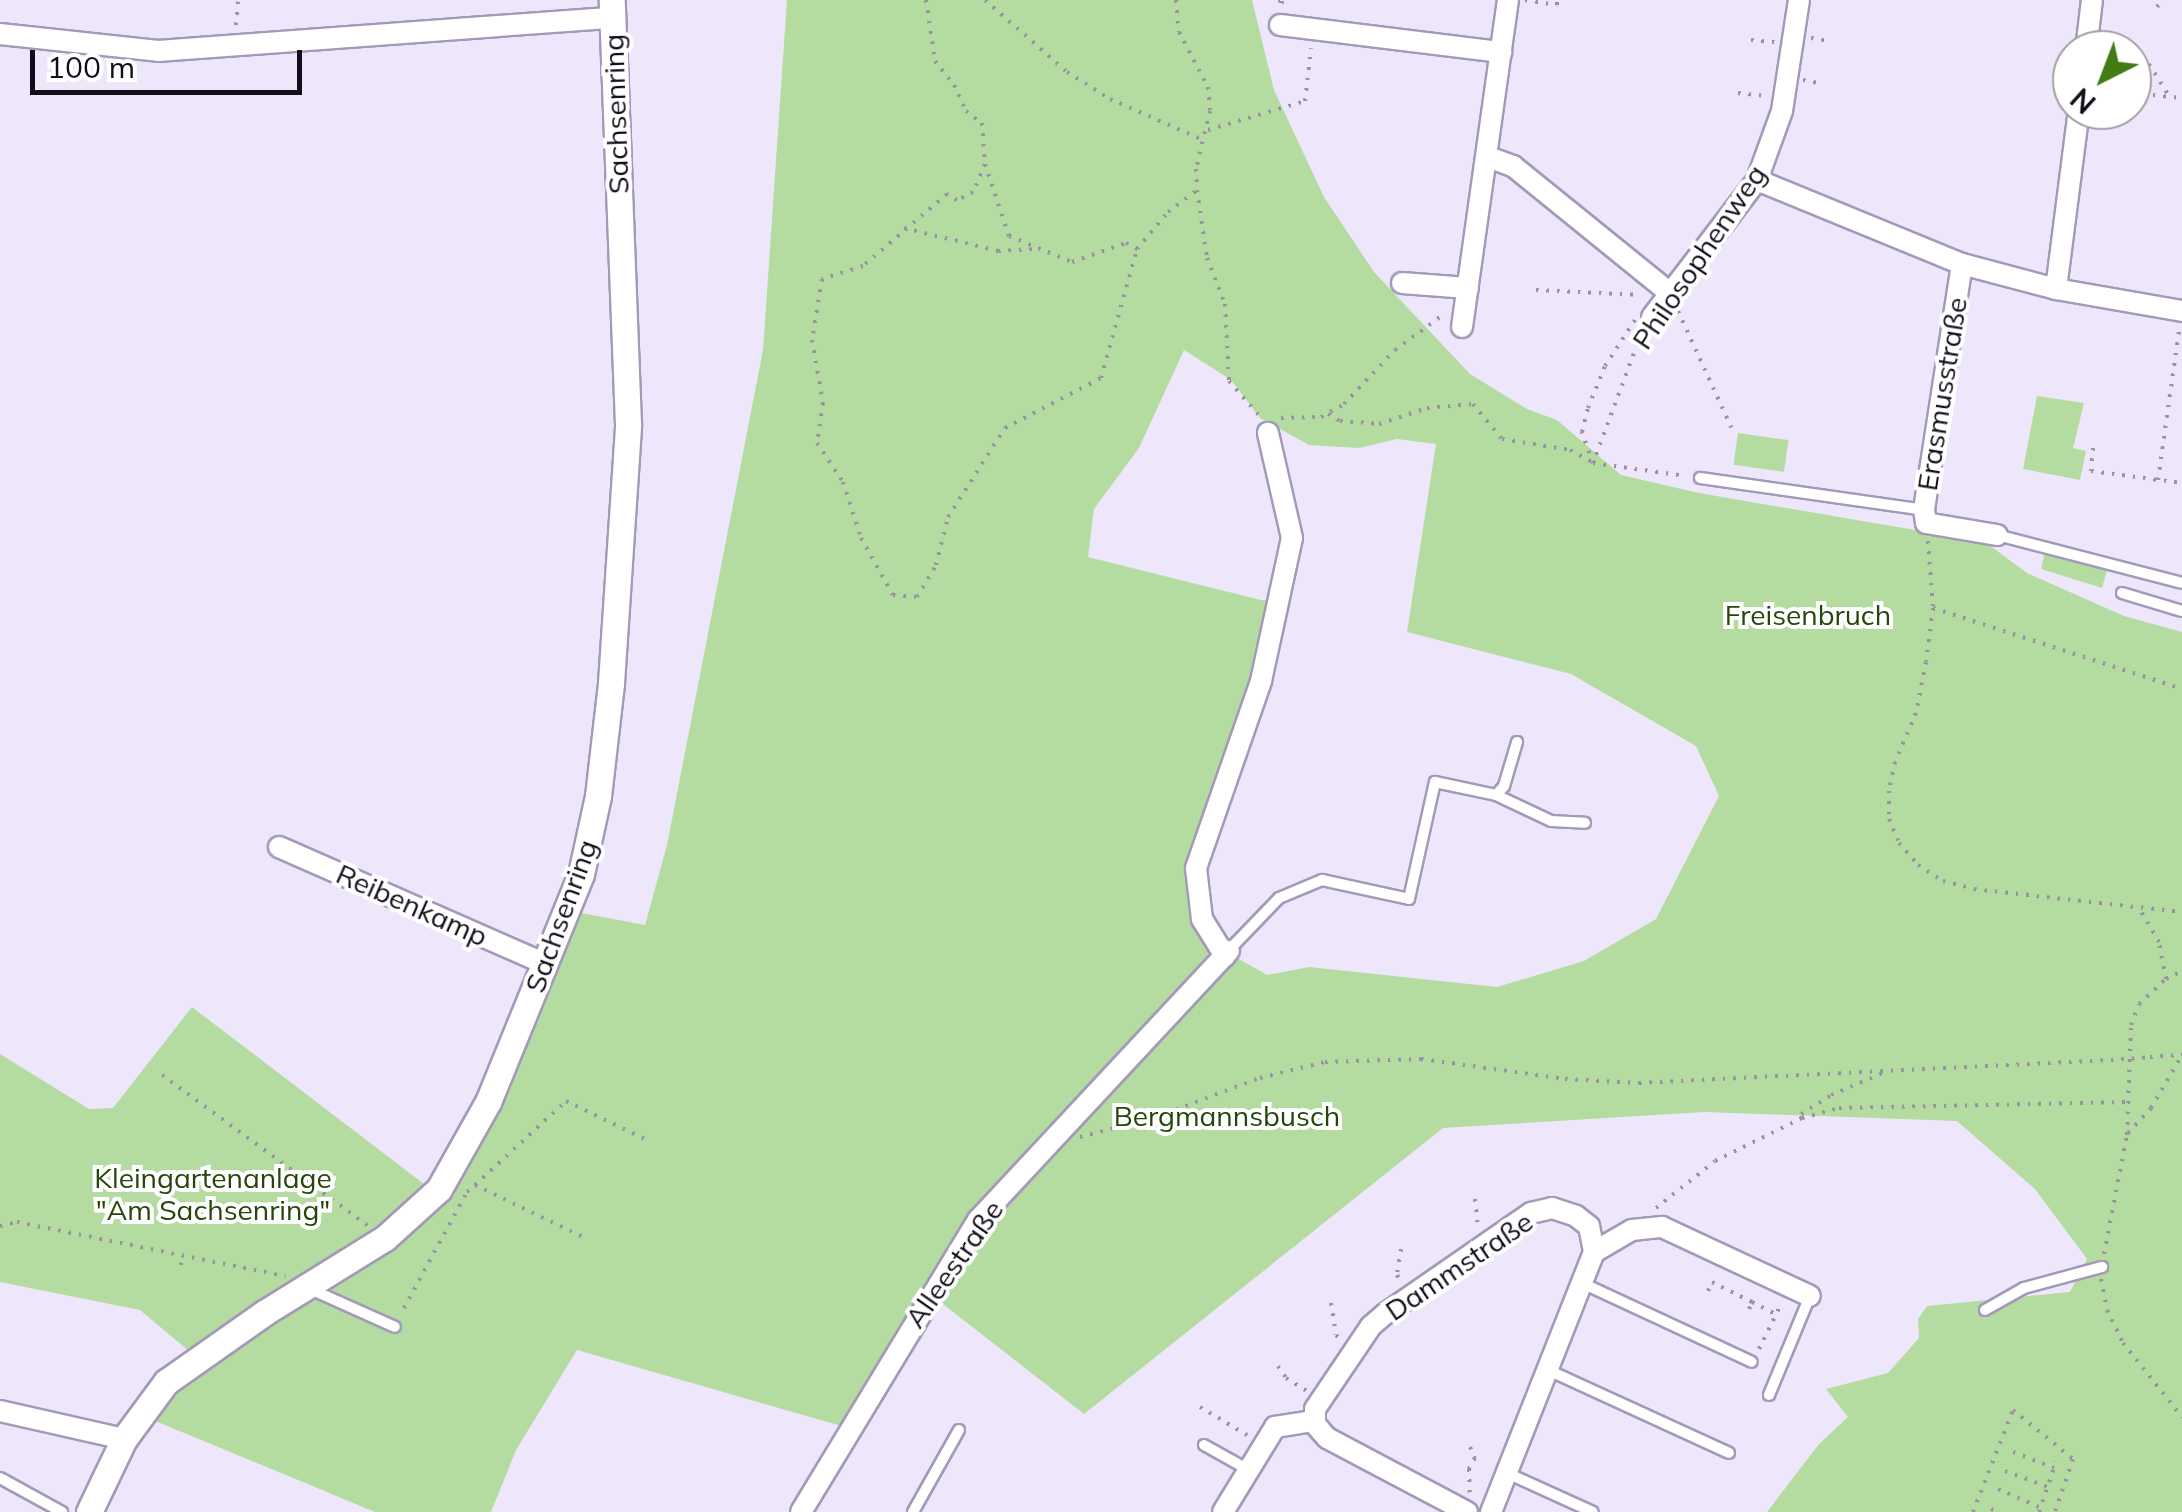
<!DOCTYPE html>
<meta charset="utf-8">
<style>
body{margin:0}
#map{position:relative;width:2182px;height:1512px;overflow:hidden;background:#eee7fc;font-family:Mulish,sans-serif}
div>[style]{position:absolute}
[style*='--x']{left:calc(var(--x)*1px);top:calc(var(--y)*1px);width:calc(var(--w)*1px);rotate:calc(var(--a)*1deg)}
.green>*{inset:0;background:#b5dca0;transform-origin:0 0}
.path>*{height:4px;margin-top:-2px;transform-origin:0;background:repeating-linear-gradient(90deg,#9892a3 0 2.5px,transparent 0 10.5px)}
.roads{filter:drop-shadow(2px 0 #a399b8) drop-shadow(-2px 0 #a399b8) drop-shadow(0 2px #a399b8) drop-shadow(0 -2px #a399b8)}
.service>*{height:10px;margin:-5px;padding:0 5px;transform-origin:5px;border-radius:5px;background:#fff}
.minor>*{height:20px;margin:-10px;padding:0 10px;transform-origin:10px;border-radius:10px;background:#fff}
.tertiary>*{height:25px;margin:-12.5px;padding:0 12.5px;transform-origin:12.5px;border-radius:12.5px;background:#fff}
.path-bridge>*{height:4px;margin-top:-2px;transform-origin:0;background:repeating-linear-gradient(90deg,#9892a3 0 2.5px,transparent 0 10.5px)}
span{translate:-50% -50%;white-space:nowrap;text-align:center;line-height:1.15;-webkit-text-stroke:8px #fff;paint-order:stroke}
.street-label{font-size:28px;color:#120e19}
.park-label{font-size:28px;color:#24460a}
.north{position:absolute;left:2052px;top:30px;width:100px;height:100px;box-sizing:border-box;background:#fff;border:2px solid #a09fa3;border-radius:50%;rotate:222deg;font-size:28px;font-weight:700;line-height:40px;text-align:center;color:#120e19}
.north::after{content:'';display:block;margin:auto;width:35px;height:45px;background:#437c15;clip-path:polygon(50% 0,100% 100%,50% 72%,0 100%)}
.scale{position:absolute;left:30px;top:50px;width:272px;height:45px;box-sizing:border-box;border:5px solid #120e19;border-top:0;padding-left:12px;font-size:30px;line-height:35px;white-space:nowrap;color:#120e19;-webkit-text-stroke:8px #fff;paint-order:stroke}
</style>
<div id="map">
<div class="green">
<i style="clip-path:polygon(evenodd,787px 0,1252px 0,1274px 90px,1324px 197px,1374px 272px,1470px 374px,1527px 409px,1557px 420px,1621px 475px,1699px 493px,1985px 542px,2027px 573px,2124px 616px,2182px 632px,2182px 1512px,1767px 1512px,1819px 1444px,1848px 1417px,1826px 1389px,1888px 1373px,1919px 1338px,1918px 1319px,1927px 1306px,2070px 1292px,2087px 1259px,2035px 1189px,1957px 1121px,1705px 1112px,1443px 1128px,1084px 1414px,930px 1294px,845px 1427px,577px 1350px,516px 1450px,491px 1512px,375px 1512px,141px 1415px,196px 1357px,140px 1310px,0 1282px,0 1054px,89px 1109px,113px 1108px,192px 1007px,437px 1194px,433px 1211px,571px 911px,645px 925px,667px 845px,763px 350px,787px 0,1184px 350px,1231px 380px,1260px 418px,1309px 445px,1359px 448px,1397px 439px,1436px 444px,1407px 632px,1571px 674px,1696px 746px,1719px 796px,1656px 919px,1584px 961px,1497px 987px,1309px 967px,1267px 975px,1232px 955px,1218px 935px,1202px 888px,1213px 825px,1237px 773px,1282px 643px,1291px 602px,1261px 600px,1088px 557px,1094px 509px,1139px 448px,1184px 350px)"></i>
<i style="clip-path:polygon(2037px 396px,2084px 403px,2073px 448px,2086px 451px,2080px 480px,2023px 469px)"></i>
<i style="left:1738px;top:433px;width:51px;height:32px;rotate:8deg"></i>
<i style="clip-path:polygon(2045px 551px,2108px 567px,2102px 588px,2041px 569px)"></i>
</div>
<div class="path">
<i style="--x:926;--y:0;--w:62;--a:81.6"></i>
<i style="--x:935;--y:61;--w:31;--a:52"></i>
<i style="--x:954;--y:85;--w:29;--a:65"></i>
<i style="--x:966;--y:111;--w:20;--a:37"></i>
<i style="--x:982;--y:123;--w:41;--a:85.8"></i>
<i style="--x:985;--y:164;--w:76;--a:71.6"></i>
<i style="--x:1009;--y:236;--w:68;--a:22.4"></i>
<i style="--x:1072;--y:262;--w:57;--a:-19.4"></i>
<i style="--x:1126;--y:243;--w:13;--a:29"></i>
<i style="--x:1137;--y:249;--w:48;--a:-50"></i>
<i style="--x:1168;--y:212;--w:36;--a:-37"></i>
<i style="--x:985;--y:0;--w:109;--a:41.3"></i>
<i style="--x:1067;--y:72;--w:51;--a:32.1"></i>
<i style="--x:1110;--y:99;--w:102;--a:23.8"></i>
<i style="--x:1176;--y:0;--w:32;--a:85"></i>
<i style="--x:1179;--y:32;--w:62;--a:62.2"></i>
<i style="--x:1208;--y:87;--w:24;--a:85"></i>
<i style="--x:1210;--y:111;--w:60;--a:103.6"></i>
<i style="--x:1196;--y:169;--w:21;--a:87"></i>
<i style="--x:1197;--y:190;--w:69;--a:81.6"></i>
<i style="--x:1207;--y:258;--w:49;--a:68.6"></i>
<i style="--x:1225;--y:304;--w:77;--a:87"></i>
<i style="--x:1229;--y:381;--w:50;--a:49"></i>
<i style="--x:1278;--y:0;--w:4;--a:14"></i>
<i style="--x:1282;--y:1;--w:8;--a:97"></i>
<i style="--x:1525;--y:0;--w:32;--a:9"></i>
<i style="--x:1557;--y:5;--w:5;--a:-90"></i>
<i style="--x:2157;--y:7;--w:9;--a:-54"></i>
<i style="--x:236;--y:25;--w:25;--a:-85"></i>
<i style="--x:1811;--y:38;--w:20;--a:9"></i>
<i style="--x:1751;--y:40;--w:25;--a:5"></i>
<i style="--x:2149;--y:64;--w:39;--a:58"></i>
<i style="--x:1803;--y:80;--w:20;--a:11"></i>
<i style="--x:1738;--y:93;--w:30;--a:6"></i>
<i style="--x:2132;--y:93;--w:50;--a:5.7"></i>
<i style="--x:1208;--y:130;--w:101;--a:-16.6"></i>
<i style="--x:1305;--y:101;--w:53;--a:-83.5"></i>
<i style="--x:985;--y:164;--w:30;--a:113"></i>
<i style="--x:973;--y:192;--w:18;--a:153"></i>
<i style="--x:957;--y:200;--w:12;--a:-149"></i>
<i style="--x:947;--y:194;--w:111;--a:139.4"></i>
<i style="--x:863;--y:266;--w:43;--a:162.4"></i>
<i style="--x:822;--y:279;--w:62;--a:99.3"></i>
<i style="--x:812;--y:340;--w:64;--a:80.1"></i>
<i style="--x:823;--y:403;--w:40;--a:98.5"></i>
<i style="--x:817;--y:443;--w:47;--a:56.3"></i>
<i style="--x:843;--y:482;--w:59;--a:72.2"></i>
<i style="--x:861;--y:538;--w:65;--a:60.7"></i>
<i style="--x:893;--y:595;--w:24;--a:5"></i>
<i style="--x:917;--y:597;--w:37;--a:-59"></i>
<i style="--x:936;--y:565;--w:49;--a:-76"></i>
<i style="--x:948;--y:517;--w:106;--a:-57.4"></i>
<i style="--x:1005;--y:428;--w:108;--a:-27.5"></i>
<i style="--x:1101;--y:378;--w:134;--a:-74.4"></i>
<i style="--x:904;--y:228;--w:97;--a:13.7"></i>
<i style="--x:998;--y:251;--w:34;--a:-3"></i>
<i style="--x:1536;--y:290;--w:105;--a:2.7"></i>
<i style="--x:1678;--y:311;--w:128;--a:65.4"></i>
<i style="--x:1641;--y:334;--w:138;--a:110.4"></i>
<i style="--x:1593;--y:463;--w:93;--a:8"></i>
<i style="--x:1328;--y:414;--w:14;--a:30"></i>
<i style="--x:1340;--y:421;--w:39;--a:4"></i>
<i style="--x:1379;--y:424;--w:51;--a:-18.4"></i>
<i style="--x:1427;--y:408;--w:46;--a:-5"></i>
<i style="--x:1473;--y:404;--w:45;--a:50.4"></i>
<i style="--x:1502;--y:439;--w:69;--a:9.2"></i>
<i style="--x:1570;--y:450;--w:26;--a:29"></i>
<i style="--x:1593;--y:463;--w:33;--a:-110"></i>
<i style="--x:1582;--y:432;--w:25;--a:-76"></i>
<i style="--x:1588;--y:408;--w:45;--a:-68"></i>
<i style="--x:1605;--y:366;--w:55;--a:-56.9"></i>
<i style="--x:1281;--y:418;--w:40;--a:-1.4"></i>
<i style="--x:1321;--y:417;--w:26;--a:-29"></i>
<i style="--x:1344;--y:404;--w:74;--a:-46.6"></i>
<i style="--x:1395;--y:350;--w:59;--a:-36.1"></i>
<i style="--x:2093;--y:448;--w:23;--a:95"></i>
<i style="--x:2091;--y:471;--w:92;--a:7.5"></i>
<i style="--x:2158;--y:480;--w:150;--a:-82"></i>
<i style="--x:1928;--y:541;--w:67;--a:85.7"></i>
<i style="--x:1933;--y:608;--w:54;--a:97.4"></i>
<i style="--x:1926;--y:662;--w:52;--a:101.1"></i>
<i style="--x:1916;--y:713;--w:53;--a:113.2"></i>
<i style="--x:1895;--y:762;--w:30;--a:102"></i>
<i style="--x:1889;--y:791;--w:28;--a:90"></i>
<i style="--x:1889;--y:819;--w:26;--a:67"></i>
<i style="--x:1899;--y:843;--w:29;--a:49"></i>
<i style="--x:1918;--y:865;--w:30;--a:33"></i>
<i style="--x:1943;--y:881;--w:32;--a:14"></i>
<i style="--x:1974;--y:889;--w:209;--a:6.3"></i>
<i style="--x:1933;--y:608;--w:262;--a:18"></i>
<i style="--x:2166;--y:979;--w:18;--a:-27"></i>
<i style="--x:2150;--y:1057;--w:32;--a:-4"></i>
<i style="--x:162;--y:1075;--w:255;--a:36.2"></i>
<i style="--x:1802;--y:1118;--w:38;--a:-15"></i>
<i style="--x:1839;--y:1108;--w:289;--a:-1.2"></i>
<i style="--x:2128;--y:1133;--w:34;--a:-47"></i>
<i style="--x:2151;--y:1108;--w:61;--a:-59.7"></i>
<i style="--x:1080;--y:1137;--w:79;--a:-14.7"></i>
<i style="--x:1156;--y:1117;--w:111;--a:-20.6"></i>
<i style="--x:1260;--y:1078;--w:67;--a:-13.8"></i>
<i style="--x:1325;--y:1062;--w:96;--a:-1.8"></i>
<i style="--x:1421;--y:1059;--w:145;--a:7.9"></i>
<i style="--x:1565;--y:1079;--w:74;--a:3.1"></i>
<i style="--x:1639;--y:1083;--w:473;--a:-2.8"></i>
<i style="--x:475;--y:1185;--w:124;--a:-42.7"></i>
<i style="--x:566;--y:1101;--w:88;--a:25.7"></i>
<i style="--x:1475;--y:1199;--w:28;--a:84"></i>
<i style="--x:1656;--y:1208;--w:75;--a:-38.5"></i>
<i style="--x:1715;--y:1161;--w:97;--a:-26.3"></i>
<i style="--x:1802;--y:1118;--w:4;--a:-104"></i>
<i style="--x:1801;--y:1114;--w:36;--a:-32"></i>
<i style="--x:1831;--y:1095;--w:56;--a:-22.9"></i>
<i style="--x:0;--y:1226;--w:17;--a:-13"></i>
<i style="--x:17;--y:1222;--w:274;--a:11.4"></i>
<i style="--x:1401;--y:1249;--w:26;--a:99"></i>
<i style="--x:1397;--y:1275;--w:9;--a:63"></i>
<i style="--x:2104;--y:1254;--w:121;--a:-79.1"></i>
<i style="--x:2127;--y:1135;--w:110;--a:-87.9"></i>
<i style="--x:2131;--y:1025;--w:22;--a:-69"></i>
<i style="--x:2139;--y:1004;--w:37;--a:-43"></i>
<i style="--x:2166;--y:979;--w:38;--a:-101"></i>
<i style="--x:2159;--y:942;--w:42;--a:-120.3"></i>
<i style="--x:181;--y:1265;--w:10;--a:-79"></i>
<i style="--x:2101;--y:1279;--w:32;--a:79"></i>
<i style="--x:2107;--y:1310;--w:37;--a:64"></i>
<i style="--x:2123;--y:1343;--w:95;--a:51.4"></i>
<i style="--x:1708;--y:1291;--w:10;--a:-66"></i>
<i style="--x:1712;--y:1282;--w:45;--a:26.6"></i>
<i style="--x:1331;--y:1303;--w:32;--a:81"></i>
<i style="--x:1336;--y:1335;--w:8;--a:45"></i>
<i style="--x:404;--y:1308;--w:132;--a:-61.5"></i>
<i style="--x:467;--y:1192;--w:11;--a:-41"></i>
<i style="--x:475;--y:1185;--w:120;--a:25.7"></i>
<i style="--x:1749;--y:1309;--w:8;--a:-67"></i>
<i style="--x:1752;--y:1302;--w:27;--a:27"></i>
<i style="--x:1759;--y:1349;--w:50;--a:-63.9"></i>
<i style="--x:1278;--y:1366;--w:14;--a:56"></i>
<i style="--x:1286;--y:1378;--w:25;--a:32"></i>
<i style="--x:1200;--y:1407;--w:55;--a:30.8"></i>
<i style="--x:1470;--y:1447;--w:12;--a:66"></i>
<i style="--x:1475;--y:1458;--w:13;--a:119"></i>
<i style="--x:1469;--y:1469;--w:26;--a:88"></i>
<i style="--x:2013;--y:1452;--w:44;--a:21.3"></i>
<i style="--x:2005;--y:1471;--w:46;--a:20.4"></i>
<i style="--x:1998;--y:1489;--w:47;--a:23.8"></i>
<i style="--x:1991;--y:1509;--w:9;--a:21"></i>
<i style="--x:1973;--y:1512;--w:110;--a:-68.6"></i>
<i style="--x:2013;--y:1410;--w:77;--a:39.2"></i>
<i style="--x:2073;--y:1459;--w:56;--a:108.8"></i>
<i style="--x:2039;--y:1512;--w:53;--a:-71.2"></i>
</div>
<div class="roads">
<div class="service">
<i style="--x:1700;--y:478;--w:226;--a:8.1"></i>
<i style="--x:1997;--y:535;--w:191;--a:14.5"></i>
<i style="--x:2122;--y:593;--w:63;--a:16.7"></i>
<i style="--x:1496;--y:795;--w:61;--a:25.3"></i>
<i style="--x:1551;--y:821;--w:34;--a:3"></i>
<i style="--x:1229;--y:950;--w:72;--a:-46.1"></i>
<i style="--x:1279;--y:898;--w:47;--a:-22.7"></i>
<i style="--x:1322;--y:880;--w:89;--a:12.3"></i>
<i style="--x:1409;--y:899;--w:120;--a:-77.5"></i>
<i style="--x:1435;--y:782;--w:62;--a:12"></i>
<i style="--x:1496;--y:795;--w:12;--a:-48"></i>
<i style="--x:1504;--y:786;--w:46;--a:-73.5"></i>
<i style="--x:1582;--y:1283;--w:187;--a:24.9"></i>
<i style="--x:308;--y:1288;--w:95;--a:24.1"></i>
<i style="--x:1985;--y:1310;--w:45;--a:-29.4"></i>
<i style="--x:2024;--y:1288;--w:81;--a:-15.1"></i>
<i style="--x:1548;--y:1370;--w:199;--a:24.6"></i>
<i style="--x:1769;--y:1395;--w:107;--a:-67.5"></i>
<i style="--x:1204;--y:1445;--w:51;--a:29.1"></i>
<i style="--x:1507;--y:1473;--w:94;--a:24.4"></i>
<i style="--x:0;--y:1478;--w:71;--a:28.7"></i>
<i style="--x:913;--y:1512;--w:94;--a:-60.7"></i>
</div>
<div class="minor">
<i style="--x:1280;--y:25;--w:223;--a:7"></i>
<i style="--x:0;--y:34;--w:159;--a:6.1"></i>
<i style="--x:158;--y:51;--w:455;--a:-4.2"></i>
<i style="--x:2086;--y:50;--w:50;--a:-83.2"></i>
<i style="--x:1488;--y:157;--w:27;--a:20"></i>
<i style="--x:1513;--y:166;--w:202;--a:39"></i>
<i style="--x:1757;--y:180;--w:222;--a:22.3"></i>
<i style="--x:1962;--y:264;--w:97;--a:14.9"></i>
<i style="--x:2056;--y:289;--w:128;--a:9.9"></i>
<i style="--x:1962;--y:264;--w:249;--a:98.8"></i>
<i style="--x:1924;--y:510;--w:13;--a:81"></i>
<i style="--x:1926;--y:523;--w:72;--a:9.6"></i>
<i style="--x:1402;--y:283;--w:66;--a:4.3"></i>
<i style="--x:2056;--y:289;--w:180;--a:-82.7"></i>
<i style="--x:1652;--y:317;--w:173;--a:-52.5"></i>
<i style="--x:1757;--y:180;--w:73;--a:-70.1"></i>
<i style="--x:1782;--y:111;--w:112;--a:-81.3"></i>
<i style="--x:1462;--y:327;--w:330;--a:-82"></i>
<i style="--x:279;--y:847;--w:292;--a:23.7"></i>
<i style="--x:1225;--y:956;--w:44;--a:-121.9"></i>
<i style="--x:1202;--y:919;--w:51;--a:-96.7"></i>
<i style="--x:1196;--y:868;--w:198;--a:-70.8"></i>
<i style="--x:1261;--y:681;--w:146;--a:-77.8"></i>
<i style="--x:1292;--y:538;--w:108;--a:-102.9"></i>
<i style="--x:1594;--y:1252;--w:44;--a:-30.1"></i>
<i style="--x:1632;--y:1230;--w:30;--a:-6"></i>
<i style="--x:1662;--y:1227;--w:163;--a:25"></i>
<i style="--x:0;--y:1411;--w:127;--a:12.7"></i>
<i style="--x:801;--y:1512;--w:341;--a:-58.8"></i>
<i style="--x:978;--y:1220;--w:368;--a:-47"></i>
<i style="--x:1223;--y:1512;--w:100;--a:-58.5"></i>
<i style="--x:1275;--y:1427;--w:39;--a:-9"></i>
<i style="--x:1467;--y:1512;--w:158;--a:-152.1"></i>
<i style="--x:1327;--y:1438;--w:18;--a:-131"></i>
<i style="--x:1315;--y:1424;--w:15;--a:-90"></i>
<i style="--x:1315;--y:1409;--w:100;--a:-56"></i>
<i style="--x:1371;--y:1326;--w:18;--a:-41"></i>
<i style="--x:1385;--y:1314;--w:178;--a:-34.7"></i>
<i style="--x:1531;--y:1213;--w:22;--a:-13"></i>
<i style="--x:1552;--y:1208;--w:25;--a:18"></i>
<i style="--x:1576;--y:1216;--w:16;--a:38"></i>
<i style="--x:1589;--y:1226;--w:26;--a:79"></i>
<i style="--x:1594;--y:1252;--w:280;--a:111.6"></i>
</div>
<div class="tertiary">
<i style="--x:89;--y:1512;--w:81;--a:-64.4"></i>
<i style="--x:124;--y:1439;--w:71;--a:-53.6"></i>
<i style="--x:166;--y:1382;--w:120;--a:-35.1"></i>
<i style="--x:264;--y:1313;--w:142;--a:-31.8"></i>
<i style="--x:385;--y:1238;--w:73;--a:-42.2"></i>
<i style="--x:439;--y:1189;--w:100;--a:-60.6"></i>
<i style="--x:488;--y:1102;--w:246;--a:-67.8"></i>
<i style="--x:581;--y:874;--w:80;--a:-77.7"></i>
<i style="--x:598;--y:796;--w:114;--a:-83.4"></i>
<i style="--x:611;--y:683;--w:260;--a:-86.2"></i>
<i style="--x:628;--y:424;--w:424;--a:-92.2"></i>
</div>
</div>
<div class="path-bridge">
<i style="--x:2111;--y:1060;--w:39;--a:-4"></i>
</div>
<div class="street-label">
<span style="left:616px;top:114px;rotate:-92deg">Sachsenring</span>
<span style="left:1699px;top:257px;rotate:-56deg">Philosophenweg</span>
<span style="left:1942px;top:394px;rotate:-81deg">Erasmusstraße</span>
<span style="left:412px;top:905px;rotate:24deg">Reibenkamp</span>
<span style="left:561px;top:916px;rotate:-70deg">Sachsenring</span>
<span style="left:954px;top:1264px;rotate:-55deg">Alleestraße</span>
<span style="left:1459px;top:1266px;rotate:-34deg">Dammstraße</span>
</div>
<div class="park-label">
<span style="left:1808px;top:615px">Freisenbruch</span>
<span style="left:1227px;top:1116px">Bergmannsbusch</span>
<span style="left:213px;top:1194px">Kleingartenanlage<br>"Am Sachsenring"</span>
</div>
<div class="north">N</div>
<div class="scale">100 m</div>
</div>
